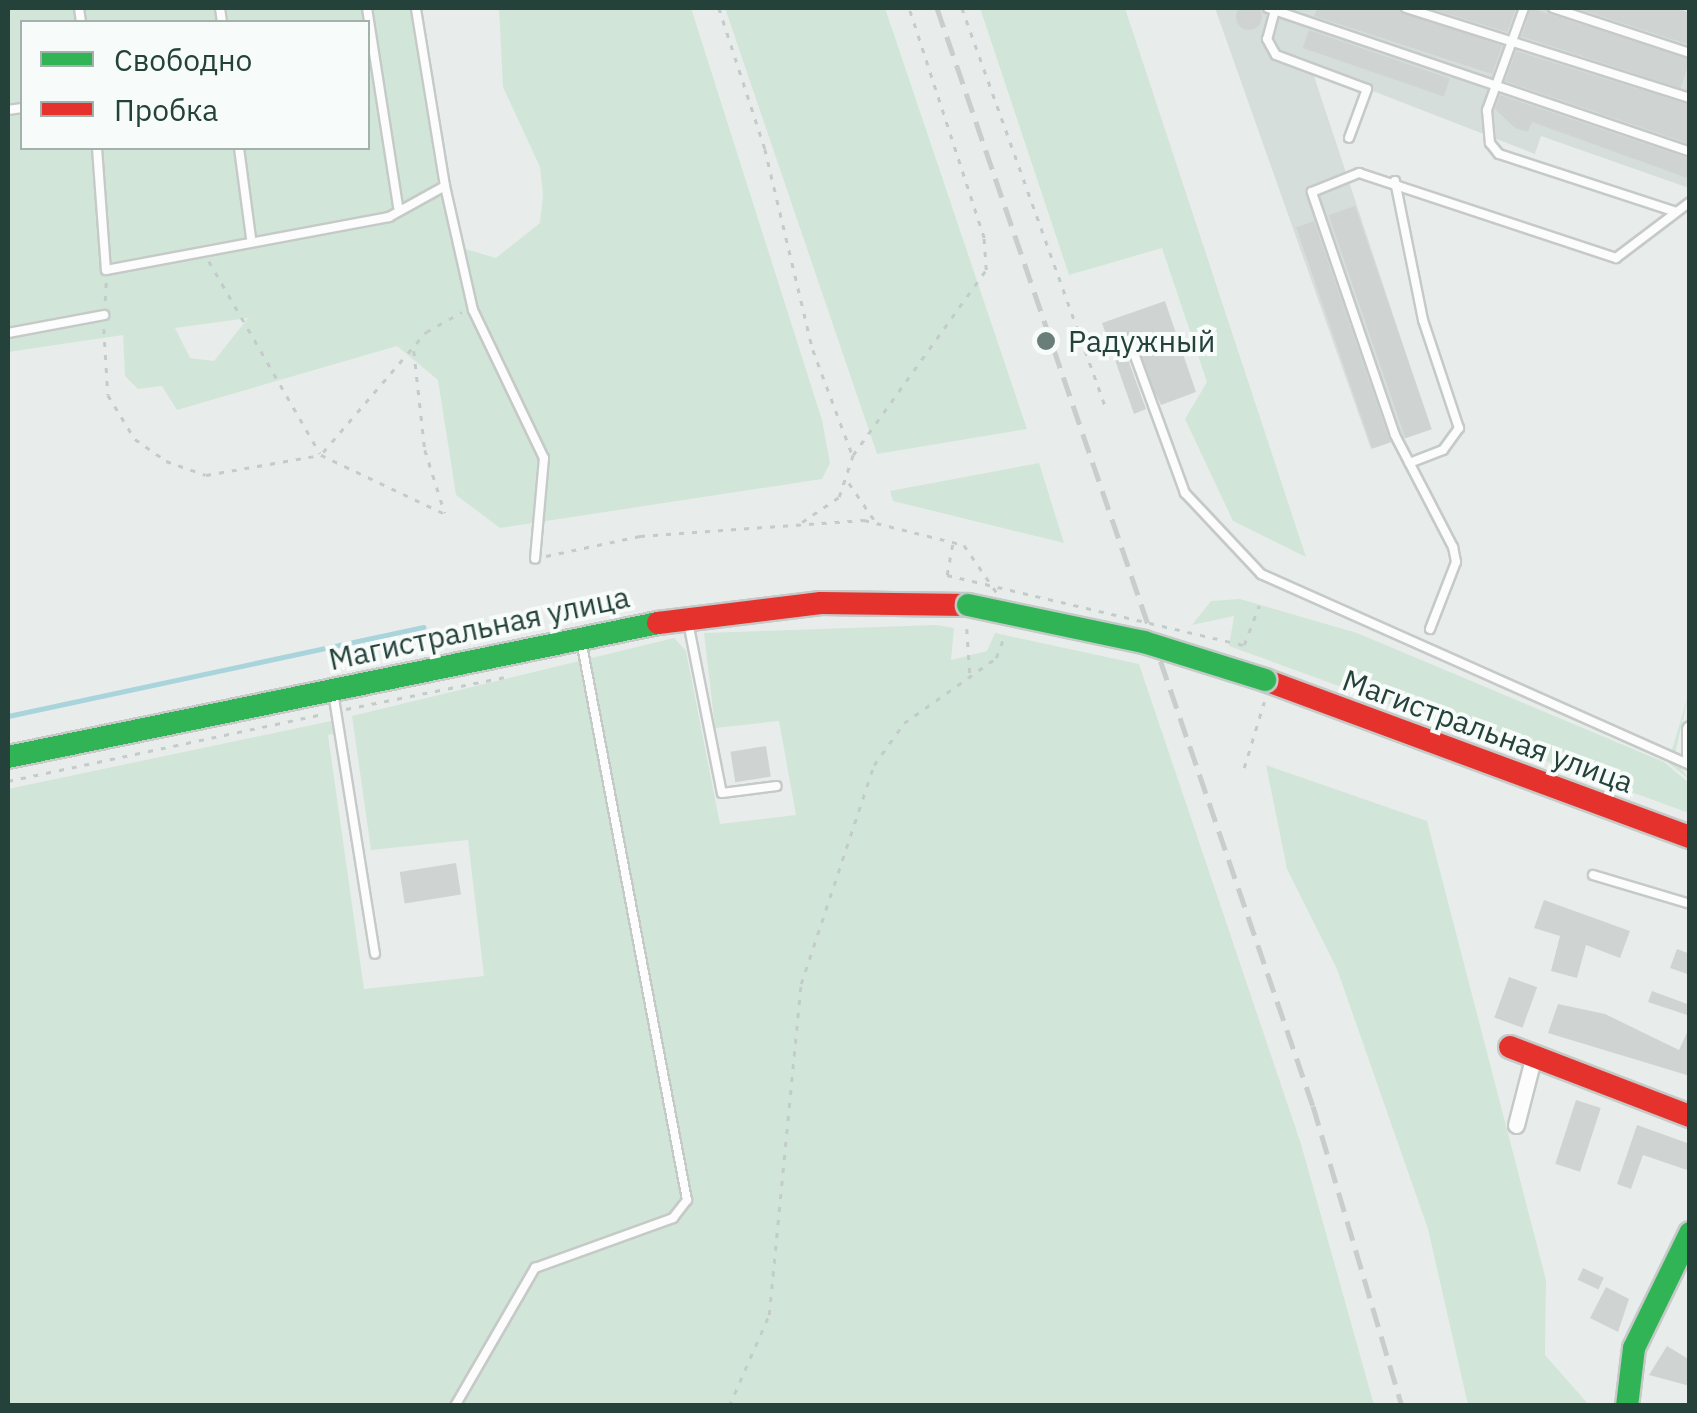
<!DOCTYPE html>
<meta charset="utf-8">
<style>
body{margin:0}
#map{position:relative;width:1697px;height:1413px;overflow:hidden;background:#e8edeb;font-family:"IBM Plex Sans",sans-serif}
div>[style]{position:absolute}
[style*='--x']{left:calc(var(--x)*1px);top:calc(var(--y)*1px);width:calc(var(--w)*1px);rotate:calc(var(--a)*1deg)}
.built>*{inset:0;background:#d6dedb}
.green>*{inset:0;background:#d1e6d8}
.stream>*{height:5px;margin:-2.5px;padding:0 2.5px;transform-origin:2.5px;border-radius:2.5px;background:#a9d4db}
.building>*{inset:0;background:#cfd4d2;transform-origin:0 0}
.round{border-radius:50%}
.path>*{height:2.5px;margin-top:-1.25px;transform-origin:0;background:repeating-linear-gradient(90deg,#c3ccca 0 5px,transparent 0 13px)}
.roads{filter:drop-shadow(2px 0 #c5cac8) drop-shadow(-2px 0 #c5cac8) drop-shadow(0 2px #c5cac8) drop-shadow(0 -2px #c5cac8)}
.lane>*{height:8px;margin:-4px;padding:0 4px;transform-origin:4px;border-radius:4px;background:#fcfcfc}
.street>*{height:15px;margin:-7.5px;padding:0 7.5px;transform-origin:7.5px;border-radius:7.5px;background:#fcfcfc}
.fast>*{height:22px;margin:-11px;padding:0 11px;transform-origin:11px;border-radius:11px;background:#30b455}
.jam>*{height:22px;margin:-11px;padding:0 11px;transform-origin:11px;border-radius:11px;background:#e5322d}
.rail>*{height:5px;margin-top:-2.5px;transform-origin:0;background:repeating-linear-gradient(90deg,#c9cdcc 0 20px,transparent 0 30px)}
.path-bridge>*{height:2.5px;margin-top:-1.25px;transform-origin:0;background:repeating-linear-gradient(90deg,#c3ccca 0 5px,transparent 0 13px)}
.bridges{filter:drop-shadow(2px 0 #c3cbc8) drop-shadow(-2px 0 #c3cbc8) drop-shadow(0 2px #c3cbc8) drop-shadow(0 -2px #c3cbc8)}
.fast-bridge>*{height:22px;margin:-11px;padding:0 11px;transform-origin:11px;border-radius:11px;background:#30b455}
.dots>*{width:28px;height:28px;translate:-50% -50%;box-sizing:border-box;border:5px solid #f7fbf9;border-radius:50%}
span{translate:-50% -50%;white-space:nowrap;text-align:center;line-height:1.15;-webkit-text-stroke:8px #f7fbf9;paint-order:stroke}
.poi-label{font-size:30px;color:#24423a}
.left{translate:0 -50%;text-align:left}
.street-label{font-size:30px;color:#24423a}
.frame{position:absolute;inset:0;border:10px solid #24423a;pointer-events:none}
.legend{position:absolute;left:20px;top:20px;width:350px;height:130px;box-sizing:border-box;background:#f7fbf9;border:2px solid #a3b1ad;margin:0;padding:12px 18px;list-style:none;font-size:30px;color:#24423a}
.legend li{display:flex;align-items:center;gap:20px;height:50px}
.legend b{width:50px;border:2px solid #a3b1ad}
</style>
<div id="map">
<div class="built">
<i style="clip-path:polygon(1215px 8px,1689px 8px,1689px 188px,1541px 136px,1535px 154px,1311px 67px,1431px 429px,1371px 449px)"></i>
</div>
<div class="green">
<i style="clip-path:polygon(evenodd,8px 8px,421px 8px,462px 248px,496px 258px,540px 223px,543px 195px,540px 167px,503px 87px,499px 8px,691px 8px,822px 420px,830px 463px,822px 479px,500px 528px,456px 495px,438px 380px,397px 346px,177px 410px,162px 386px,138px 389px,125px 376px,123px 335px,8px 352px,8px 8px,22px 22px,368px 22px,368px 148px,22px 148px,22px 22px,8px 8px,248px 318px,214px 361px,190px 358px,175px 328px,248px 318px)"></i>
<i style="clip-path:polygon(725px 8px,885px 8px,1027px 429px,877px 454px)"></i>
<i style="clip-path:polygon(980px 8px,1125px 8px,1306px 557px,1233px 521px,1185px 419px,1207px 382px,1162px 248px,1069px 275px)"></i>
<i style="clip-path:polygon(1039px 463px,1064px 543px,893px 501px,890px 491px)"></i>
<i style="clip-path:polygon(1240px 599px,1357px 633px,1664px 762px,1689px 783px,1689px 813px,1229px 646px,1234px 616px,1192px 625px,1211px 601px)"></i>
<i style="clip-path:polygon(936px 625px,954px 628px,951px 660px,987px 651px,995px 633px,1139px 664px,1301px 1144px,1374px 1405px,8px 1405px,8px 789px,336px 720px,338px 733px,328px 735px,364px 989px,484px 976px,468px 840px,371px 850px,352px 716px,674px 638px,686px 651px,720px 824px,796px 815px,779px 721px,715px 728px,704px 633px)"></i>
<i style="clip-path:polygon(1689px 693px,1674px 758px,1689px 779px,1668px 763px)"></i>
<i style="clip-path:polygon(1266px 765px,1427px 821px,1546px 1280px,1545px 1355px,1589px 1405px,1468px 1405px,1428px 1229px,1337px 969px,1287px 869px)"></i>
</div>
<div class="stream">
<i style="--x:8;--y:716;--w:425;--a:-12.1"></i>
</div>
<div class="building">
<i class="round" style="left:1236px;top:4px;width:26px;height:26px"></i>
<i style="clip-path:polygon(1317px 8px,1399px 8px,1502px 46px,1492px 74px,1314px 16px)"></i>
<i style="clip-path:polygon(1429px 8px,1516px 8px,1507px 32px)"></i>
<i style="left:1531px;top:8px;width:167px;height:30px;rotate:18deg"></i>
<i style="clip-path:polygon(1576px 8px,1674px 8px,1690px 13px,1690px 45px)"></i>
<i style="left:1309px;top:30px;width:149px;height:19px;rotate:19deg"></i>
<i style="clip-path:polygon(1516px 51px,1690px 105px,1690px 144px,1505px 81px)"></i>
<i style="clip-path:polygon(1500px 95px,1690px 159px,1690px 179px,1532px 122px,1528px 132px,1515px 128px,1495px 109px)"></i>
<i style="left:1355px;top:206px;width:236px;height:28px;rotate:71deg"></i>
<i style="left:1314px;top:221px;width:234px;height:19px;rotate:71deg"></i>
<i style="clip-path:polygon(1165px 301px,1196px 392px,1161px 405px,1127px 333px,1122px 343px,1146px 409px,1134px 414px,1102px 323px)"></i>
<i style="left:766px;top:746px;width:31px;height:36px;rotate:81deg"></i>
<i style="left:456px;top:863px;width:32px;height:57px;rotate:81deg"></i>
<i style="clip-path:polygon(1544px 900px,1630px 931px,1620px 958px,1586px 945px,1577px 978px,1551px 971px,1560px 936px,1534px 928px)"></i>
<i style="clip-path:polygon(1677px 949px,1690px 954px,1690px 975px,1670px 968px)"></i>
<i style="left:1509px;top:977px;width:30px;height:43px;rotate:20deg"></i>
<i style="clip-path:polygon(1652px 991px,1690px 1005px,1690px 1016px,1648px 1002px)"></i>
<i style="clip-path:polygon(1558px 1004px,1605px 1014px,1679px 1050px,1690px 1026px,1690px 1076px,1548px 1033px)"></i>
<i style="left:1576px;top:1100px;width:26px;height:67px;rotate:18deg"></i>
<i style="clip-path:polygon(1637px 1125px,1690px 1144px,1690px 1171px,1643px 1155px,1631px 1189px,1617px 1184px)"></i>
<i style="left:1583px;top:1268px;width:23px;height:13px;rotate:25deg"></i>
<i style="clip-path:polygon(1606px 1287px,1629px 1299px,1618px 1332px,1590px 1318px)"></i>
<i style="clip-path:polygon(1667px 1346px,1690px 1360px,1690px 1386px,1649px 1375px)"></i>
</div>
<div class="path">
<i style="--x:719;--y:8;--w:148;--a:71.9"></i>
<i style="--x:765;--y:149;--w:207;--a:76.6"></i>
<i style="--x:813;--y:350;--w:111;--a:69.4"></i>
<i style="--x:962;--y:8;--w:428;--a:70.2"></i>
<i style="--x:209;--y:261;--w:222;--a:60"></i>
<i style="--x:105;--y:301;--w:22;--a:-87"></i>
<i style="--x:104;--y:329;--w:66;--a:86.5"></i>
<i style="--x:108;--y:395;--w:52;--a:58.5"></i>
<i style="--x:135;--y:439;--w:38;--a:35"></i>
<i style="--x:166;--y:461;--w:42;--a:19.3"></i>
<i style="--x:206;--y:475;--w:117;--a:-9.9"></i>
<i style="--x:321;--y:455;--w:137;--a:25.4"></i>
<i style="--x:414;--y:351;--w:100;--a:83.7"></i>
<i style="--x:425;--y:450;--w:66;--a:72.4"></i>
<i style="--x:323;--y:452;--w:158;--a:-49.4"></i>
<i style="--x:426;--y:332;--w:41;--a:-29.1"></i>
<i style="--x:849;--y:483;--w:46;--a:55.6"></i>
<i style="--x:802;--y:522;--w:45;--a:-34"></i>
<i style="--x:839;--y:497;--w:44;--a:-71.6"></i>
<i style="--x:853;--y:455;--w:228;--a:-54.3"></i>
<i style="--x:986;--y:270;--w:32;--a:-94"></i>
<i style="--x:984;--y:238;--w:242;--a:-108.1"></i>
<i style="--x:546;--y:556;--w:96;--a:-12"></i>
<i style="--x:640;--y:536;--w:225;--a:-4.1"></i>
<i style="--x:864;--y:520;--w:103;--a:14"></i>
<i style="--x:964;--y:545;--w:58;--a:55.5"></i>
<i style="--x:947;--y:575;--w:34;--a:-80"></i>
<i style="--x:967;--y:629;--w:47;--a:86.3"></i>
<i style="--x:1244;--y:645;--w:42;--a:-69"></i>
<i style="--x:346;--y:709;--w:161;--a:-11.4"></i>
<i style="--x:1244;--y:768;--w:69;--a:-73.1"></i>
<i style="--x:8;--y:781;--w:323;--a:-12"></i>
<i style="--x:729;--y:1406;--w:99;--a:-66.3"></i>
<i style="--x:769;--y:1315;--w:333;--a:-84.5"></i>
<i style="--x:801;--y:984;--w:231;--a:-71.6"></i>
<i style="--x:874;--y:765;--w:52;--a:-54.5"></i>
<i style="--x:904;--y:723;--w:113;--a:-35.2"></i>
<i style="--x:996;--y:658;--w:26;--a:-69"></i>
</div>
<div class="roads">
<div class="lane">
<i style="--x:79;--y:8;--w:14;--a:82"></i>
<i style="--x:220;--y:8;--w:14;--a:82"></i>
<i style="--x:367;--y:8;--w:201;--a:81.1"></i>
<i style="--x:1268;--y:8;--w:446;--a:18.8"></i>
<i style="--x:1406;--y:8;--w:298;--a:17.6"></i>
<i style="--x:1524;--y:8;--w:109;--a:109.9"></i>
<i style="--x:1487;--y:110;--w:33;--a:85"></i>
<i style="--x:1490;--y:143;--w:14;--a:51"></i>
<i style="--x:1499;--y:154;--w:183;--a:18.1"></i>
<i style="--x:1553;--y:8;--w:144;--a:18.2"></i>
<i style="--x:1275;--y:10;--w:30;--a:105"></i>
<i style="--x:1267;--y:39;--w:18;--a:61"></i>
<i style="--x:1276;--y:55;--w:97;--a:20.5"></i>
<i style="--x:1367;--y:89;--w:52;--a:110.2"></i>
<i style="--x:8;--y:110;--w:14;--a:-8"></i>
<i style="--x:97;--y:148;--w:122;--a:85.8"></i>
<i style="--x:106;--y:270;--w:288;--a:-10.6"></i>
<i style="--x:389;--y:217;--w:64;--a:-29"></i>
<i style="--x:445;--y:186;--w:180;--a:-99.3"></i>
<i style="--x:239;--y:148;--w:91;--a:82.4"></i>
<i style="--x:1395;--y:181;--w:142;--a:78.6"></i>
<i style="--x:1423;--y:320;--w:114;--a:71.6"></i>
<i style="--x:1459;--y:428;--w:27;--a:126"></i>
<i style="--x:1443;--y:450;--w:36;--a:159"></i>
<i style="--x:445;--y:186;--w:127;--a:77.3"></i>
<i style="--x:473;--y:310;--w:164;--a:64.4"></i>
<i style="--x:544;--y:458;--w:101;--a:95.1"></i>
<i style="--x:8;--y:333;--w:98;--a:-10.6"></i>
<i style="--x:1129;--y:340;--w:163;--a:69.9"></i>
<i style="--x:1185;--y:493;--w:111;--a:46.8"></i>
<i style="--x:1261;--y:574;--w:470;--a:24"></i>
<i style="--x:688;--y:622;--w:174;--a:78.8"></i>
<i style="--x:722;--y:793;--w:55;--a:-7.3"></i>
<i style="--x:1430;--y:629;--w:72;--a:-68.8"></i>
<i style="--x:1456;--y:562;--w:15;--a:-101"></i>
<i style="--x:1453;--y:547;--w:126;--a:-117.4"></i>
<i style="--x:1395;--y:435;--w:257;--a:-108.9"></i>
<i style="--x:1312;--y:192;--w:51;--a:-22"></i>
<i style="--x:1359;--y:173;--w:271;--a:18.3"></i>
<i style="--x:1616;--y:258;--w:93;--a:-37.1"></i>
<i style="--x:333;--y:692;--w:265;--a:80.9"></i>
<i style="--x:1593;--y:875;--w:101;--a:16.6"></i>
<i style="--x:455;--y:1406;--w:160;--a:-59.9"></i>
<i style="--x:535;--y:1268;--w:147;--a:-19.9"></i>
<i style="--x:673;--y:1218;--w:23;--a:-52"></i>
<i style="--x:687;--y:1200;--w:570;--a:-100.72"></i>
</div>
<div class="street">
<i style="--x:1690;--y:729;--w:29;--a:90"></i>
<i style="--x:1516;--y:1125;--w:68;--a:-75.6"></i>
</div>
<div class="fast">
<i style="--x:8;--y:757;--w:664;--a:-11.65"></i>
<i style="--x:1627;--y:1406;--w:58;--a:-83.1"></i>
<i style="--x:1634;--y:1348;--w:128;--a:-64"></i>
</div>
<div class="jam">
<i style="--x:658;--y:623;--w:164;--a:-7"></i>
<i style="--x:821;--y:603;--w:147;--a:0.8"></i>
<i style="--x:1265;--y:680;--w:453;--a:20.3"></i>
<i style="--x:1510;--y:1047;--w:193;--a:21"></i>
</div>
</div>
<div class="rail">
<i style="--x:937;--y:8;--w:1161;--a:71.1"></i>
<i style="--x:1313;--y:1106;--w:313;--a:73.5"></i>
</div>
<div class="path-bridge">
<i style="--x:947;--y:575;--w:305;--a:13.3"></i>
</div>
<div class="bridges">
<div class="fast-bridge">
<i style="--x:968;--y:605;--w:180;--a:11.9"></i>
<i style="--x:1144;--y:642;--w:127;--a:17.4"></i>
</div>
</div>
<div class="dots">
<i style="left:1046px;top:341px;background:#697e78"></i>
</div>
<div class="poi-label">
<span class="left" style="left:1068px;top:341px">Радужный</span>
</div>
<div class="street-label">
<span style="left:479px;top:628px;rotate:-12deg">Магистральная улица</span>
<span style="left:1488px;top:731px;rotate:20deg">Магистральная улица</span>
</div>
<div class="frame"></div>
<ul class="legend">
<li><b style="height:12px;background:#30b455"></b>Свободно</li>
<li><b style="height:12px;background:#e5322d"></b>Пробка</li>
</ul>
</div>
